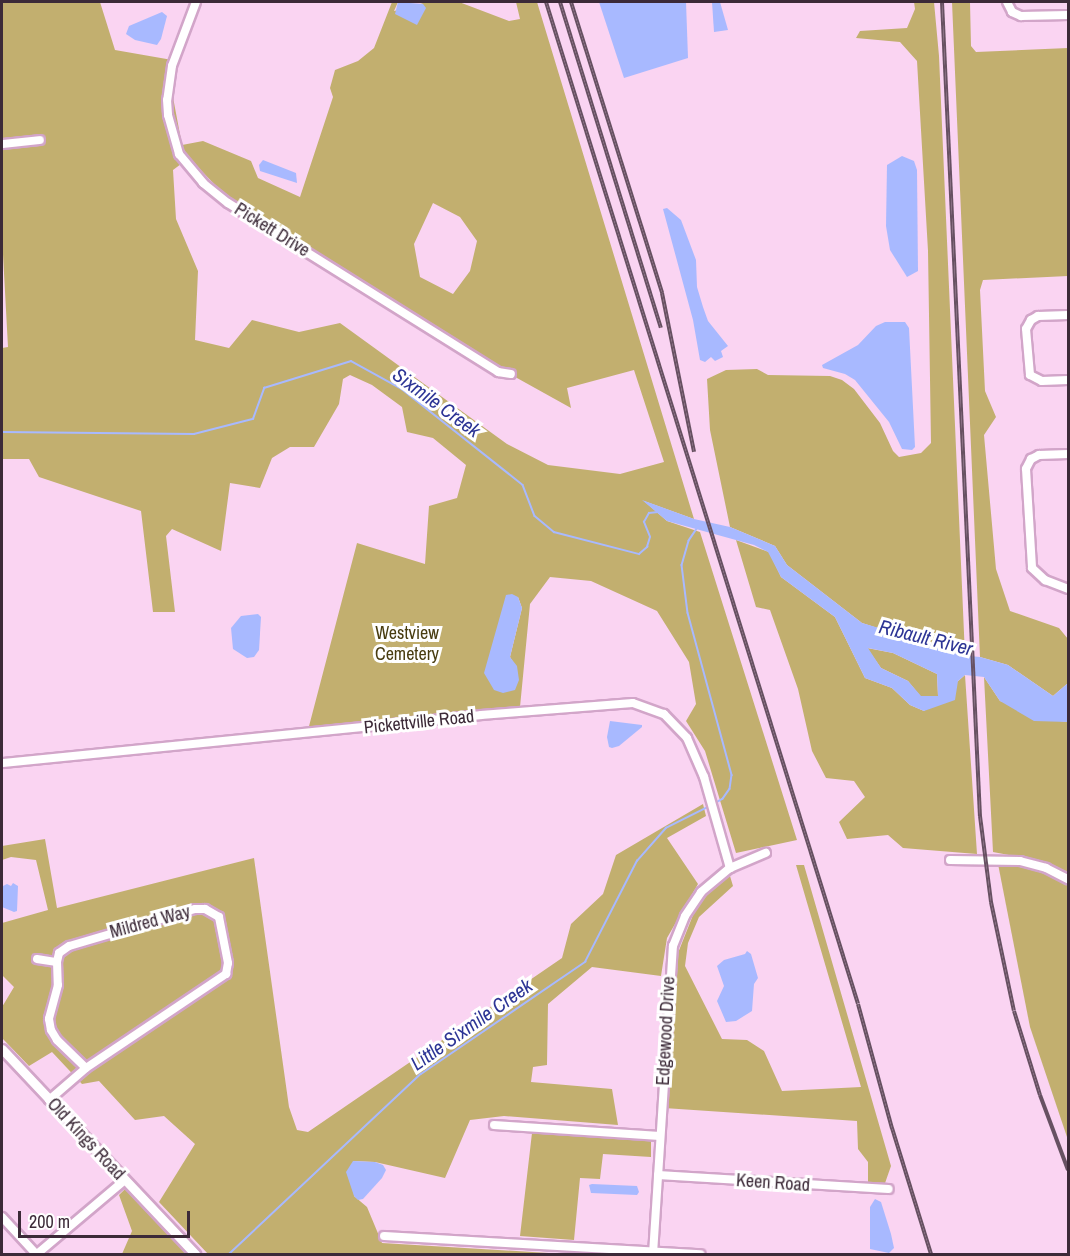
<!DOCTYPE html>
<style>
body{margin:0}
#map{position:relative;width:1070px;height:1256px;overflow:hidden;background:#fad4f2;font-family:"Archivo Narrow",sans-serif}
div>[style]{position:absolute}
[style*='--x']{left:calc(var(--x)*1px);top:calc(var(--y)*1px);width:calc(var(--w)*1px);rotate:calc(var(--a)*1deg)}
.green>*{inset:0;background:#c2af6f}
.water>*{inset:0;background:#a8b9ff}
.stream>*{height:1.5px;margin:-0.75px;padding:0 0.75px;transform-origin:0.75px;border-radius:0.75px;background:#a8b9ff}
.roads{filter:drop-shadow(2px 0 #d2a5c9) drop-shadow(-2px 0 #d2a5c9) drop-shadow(0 2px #d2a5c9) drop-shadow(0 -2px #d2a5c9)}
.minor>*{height:8px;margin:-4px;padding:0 4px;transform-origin:4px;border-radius:4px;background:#fff}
.major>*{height:9px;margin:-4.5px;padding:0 4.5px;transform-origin:4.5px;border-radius:4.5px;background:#fff}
.rail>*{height:4px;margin-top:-2px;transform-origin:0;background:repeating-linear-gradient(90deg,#fff 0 4.5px,#675162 0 9px);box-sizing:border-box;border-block:2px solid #675162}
span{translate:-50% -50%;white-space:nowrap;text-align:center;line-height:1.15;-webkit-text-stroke:6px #fff;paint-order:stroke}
.street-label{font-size:18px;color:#3c2a38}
.park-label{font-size:18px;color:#483c10}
.water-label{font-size:20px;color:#2d3595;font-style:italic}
.frame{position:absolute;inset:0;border:3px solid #3c2a38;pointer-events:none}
.scale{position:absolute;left:18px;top:1211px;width:172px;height:27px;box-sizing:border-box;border:3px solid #3c2a38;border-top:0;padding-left:8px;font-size:18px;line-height:21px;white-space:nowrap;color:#3c2a38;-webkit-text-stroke:4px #fff;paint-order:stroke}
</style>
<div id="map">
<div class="green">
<i style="clip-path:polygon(evenodd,2px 2px,100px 2px,115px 50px,178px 61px,172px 92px,182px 145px,203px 141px,251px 161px,258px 178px,300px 197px,333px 97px,330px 88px,335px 70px,358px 61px,374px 48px,392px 2px,398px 2px,394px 11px,423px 4px,418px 2px,459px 2px,509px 21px,520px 19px,516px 2px,537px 2px,694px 519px,644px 501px,667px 521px,700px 532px,797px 840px,736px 853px,705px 751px,686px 721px,696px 704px,689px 662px,657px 611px,591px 581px,550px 577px,530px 604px,520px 707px,308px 730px,357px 543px,425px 564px,429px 506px,457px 498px,466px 465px,433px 438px,407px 432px,402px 407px,372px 385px,350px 375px,343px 379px,339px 404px,314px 447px,290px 447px,272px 458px,260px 488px,230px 483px,221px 551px,172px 529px,166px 536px,175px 612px,153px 612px,141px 511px,39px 477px,29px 459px,2px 459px,2px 348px,8px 347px,2px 236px,2px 2px,189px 158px,222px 192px,246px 209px,497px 367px,571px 408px,567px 388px,634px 370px,664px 462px,620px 474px,548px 465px,507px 444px,340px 323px,299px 332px,252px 320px,229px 348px,195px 340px,198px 271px,176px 219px,173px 170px,189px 158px,2px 2px,433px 203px,460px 217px,477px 241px,470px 271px,453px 294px,420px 277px,414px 244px,433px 203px,2px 2px,518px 597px,522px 608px,510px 657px,513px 662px,503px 693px,518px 597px)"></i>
<i style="clip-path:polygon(914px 2px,934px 2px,939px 56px,965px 656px,862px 623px,787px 565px,775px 546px,730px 527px,710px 430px,707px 379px,726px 370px,757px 369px,768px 375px,830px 376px,842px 380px,854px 389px,880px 423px,893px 451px,899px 457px,921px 453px,931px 443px,928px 251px,917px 61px,900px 42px,856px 38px,860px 31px,907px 28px,915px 9px)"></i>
<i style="clip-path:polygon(952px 2px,970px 2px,971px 46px,976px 52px,1068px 48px,1068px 276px,983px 280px,980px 290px,985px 391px,996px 417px,984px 435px,996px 569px,1010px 611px,1059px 628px,1068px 639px,1068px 683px,1053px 696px,1008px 665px,980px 657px)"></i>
<i style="clip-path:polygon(736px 540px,769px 552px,781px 577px,835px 617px,865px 678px,892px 688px,910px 705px,924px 711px,965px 675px,977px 854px,903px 848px,888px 835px,847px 839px,839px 822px,865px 797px,854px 781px,826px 778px,812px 751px,798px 689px,770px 610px,756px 607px)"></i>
<i style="clip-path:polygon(867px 648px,893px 653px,937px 674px,938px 696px,921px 697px,908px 681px,881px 668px)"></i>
<i style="clip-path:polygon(984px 677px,1000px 701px,1052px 720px,1068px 722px,1068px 872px,1041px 861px,993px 852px)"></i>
<i style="clip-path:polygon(703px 804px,706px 816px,667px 838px,698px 884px,667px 938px,661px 976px,592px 967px,548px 1004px,547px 1065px,533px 1067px,531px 1082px,612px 1089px,618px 1125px,504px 1116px,470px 1120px,445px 1178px,375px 1162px,353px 1161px,354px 1196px,367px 1207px,382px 1243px,565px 1254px,208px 1254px,159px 1202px,195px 1144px,164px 1116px,135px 1120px,99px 1081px,82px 1084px,52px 1052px,29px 1066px,2px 1038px,2px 1007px,14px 987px,2px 975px,2px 923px,48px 910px,36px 860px,11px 857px,2px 860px,2px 846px,45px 839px,57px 908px,254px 858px,289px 1107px,297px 1130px,308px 1132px,562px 958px,571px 924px,603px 894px,616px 855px)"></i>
<i style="clip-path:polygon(998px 864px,1042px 870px,1068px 884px,1068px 1140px,1030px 1027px)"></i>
<i style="clip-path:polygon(796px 865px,804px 865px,891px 1166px,884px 1186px,868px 1185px,868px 1162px,858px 1149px,857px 1121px,664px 1108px,676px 958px,697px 905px,715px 885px,730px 876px,733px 886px,699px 917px,688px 943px,685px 966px,722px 1039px,747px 1040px,764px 1051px,782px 1091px,861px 1087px)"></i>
<i style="clip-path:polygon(532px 1133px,651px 1141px,651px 1157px,603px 1154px,600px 1179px,580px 1178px,574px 1240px,520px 1236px)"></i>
<i style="clip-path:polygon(126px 1188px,189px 1254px,122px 1254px,132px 1231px,119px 1195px)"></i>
</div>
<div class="water">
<i style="clip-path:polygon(398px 2px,423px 4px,426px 8px,417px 25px,395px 14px)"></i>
<i style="clip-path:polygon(599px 2px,686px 2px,688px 58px,624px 78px)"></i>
<i style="clip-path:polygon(712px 2px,720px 2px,728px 30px,714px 32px)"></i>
<i style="clip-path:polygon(162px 12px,167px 16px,161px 39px,157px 45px,135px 40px,126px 34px,129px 26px)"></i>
<i style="clip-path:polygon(902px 156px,914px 161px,917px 170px,918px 271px,907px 277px,890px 250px,886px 226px,887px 165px)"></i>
<i style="clip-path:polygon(263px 160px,296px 173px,297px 183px,260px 171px,259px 165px)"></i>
<i style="clip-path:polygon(667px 208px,681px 220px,696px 260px,697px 287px,703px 307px,708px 321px,728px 346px,721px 351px,723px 357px,715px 361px,711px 357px,705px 362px,700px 360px,693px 320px,663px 209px)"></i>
<i style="clip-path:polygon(885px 322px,905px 322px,909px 328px,915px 447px,912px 450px,902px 449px,889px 422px,855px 380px,845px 374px,823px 368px,822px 365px,858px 345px,876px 326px)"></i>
<i style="clip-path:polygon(evenodd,642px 500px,694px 519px,730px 527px,775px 546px,787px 565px,862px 623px,943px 647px,959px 655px,980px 657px,1008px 665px,1053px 696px,1068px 683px,1068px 722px,1034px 721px,1000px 701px,984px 677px,965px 675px,958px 681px,955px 700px,924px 711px,910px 705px,892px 688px,865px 678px,835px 617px,781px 577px,768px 552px,754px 545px,667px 521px,642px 500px,868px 648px,893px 653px,937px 674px,938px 696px,921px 696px,908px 681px,881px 668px,868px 648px)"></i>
<i style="clip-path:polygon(512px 594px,518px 597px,522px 608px,510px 657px,517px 666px,519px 680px,515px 690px,503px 693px,494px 690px,484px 673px,506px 595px)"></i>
<i style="clip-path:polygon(258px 614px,261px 617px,259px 650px,254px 657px,247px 658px,233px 649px,231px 628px,241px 616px)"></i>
<i style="clip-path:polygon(610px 721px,642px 725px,642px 727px,619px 746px,612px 748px,609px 747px,607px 737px)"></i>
<i style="clip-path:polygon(13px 883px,18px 886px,17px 911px,14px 912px,2px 907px,3px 886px,7px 884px,11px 886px)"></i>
<i style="clip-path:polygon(747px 951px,751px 954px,758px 978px,754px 984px,752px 1011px,736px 1021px,726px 1022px,717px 1001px,724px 986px,717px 966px,724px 960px,745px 954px)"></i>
<i style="clip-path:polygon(353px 1161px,375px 1162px,383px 1165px,386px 1170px,382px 1178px,363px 1199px,358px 1200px,354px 1196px,346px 1172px)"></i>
<i style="clip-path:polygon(592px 1184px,637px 1186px,639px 1192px,637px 1195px,591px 1193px,589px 1185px)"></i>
<i style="clip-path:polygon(875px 1199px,881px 1202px,891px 1234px,894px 1248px,889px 1253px,870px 1249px,870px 1207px)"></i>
</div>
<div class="stream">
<i style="--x:2;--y:432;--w:192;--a:0.6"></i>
<i style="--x:194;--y:434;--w:61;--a:-14.3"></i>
<i style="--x:253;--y:419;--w:33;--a:-70"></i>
<i style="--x:264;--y:388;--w:91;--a:-17.2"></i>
<i style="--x:351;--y:361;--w:58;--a:28.8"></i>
<i style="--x:402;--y:389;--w:154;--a:38.4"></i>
<i style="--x:523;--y:485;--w:33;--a:69"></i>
<i style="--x:535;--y:516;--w:25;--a:40"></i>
<i style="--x:554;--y:532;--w:88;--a:14.5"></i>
<i style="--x:639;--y:554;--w:11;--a:-41"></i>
<i style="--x:647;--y:547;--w:10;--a:-73"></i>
<i style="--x:650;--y:537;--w:16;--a:-112"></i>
<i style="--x:644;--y:522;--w:10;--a:-61"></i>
<i style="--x:649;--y:513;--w:9;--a:-6"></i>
<i style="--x:697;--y:529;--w:14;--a:124"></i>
<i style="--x:689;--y:541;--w:25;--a:106"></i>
<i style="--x:682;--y:565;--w:48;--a:82.9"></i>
<i style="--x:688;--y:613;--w:168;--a:74.8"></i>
<i style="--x:732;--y:775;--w:14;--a:98"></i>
<i style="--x:730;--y:789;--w:12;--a:125"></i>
<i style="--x:723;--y:799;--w:8;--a:150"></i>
<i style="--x:229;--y:1254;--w:263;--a:-43.2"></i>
<i style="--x:421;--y:1074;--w:199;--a:-34.3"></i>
<i style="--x:585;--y:962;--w:114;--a:-62.8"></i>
<i style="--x:637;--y:861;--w:44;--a:-48.7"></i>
<i style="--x:666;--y:828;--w:47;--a:-26.6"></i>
</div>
<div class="roads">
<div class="minor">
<i style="--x:196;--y:2;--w:68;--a:110.6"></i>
<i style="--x:172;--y:66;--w:34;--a:98"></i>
<i style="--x:167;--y:100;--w:15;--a:86"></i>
<i style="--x:168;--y:115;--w:41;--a:74.2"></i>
<i style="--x:179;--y:154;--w:38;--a:50"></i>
<i style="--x:203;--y:183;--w:32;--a:39"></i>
<i style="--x:228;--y:203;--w:319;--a:32"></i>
<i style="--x:498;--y:372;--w:13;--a:9"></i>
<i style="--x:1007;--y:2;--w:11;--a:63"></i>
<i style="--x:1012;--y:12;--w:10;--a:24"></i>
<i style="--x:1021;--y:16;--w:47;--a:-1.2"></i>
<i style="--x:2;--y:144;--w:38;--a:-6"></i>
<i style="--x:1068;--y:315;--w:30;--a:178"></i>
<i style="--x:1038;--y:316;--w:8;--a:150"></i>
<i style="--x:1031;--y:320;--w:10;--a:119"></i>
<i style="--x:1026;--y:329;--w:46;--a:85"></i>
<i style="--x:1030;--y:375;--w:13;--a:27"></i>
<i style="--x:1042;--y:381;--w:26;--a:-2"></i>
<i style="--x:1068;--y:454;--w:29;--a:178"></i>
<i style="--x:1039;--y:455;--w:9;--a:153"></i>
<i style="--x:1031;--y:459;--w:11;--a:117"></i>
<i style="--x:1026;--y:469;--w:99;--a:86.5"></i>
<i style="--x:1032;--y:568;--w:18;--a:43"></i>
<i style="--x:1045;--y:580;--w:25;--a:21"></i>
<i style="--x:2;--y:763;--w:481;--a:-5.7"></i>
<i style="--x:481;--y:715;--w:152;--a:-4.5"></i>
<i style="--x:633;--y:703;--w:33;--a:20"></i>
<i style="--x:664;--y:714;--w:33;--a:46"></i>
<i style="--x:687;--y:738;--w:43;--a:66.4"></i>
<i style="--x:704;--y:777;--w:95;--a:74.1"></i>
<i style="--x:950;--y:860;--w:70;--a:0.8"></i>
<i style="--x:1020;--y:861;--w:27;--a:15"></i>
<i style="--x:1046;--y:868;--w:25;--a:27"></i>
<i style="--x:37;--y:959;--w:20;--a:9"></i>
<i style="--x:49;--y:1100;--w:49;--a:-40.9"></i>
<i style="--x:86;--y:1068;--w:169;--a:-33.9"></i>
<i style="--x:226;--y:974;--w:11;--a:-80"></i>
<i style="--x:228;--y:963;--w:47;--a:-101.1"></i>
<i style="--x:219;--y:917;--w:16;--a:-150"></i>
<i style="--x:205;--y:909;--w:10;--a:180"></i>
<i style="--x:195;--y:909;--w:131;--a:163.6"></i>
<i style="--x:69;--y:946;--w:12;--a:145"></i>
<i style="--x:59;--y:953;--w:9;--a:103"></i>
<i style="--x:57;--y:962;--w:23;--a:88"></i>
<i style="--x:58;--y:985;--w:35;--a:105"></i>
<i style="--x:49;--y:1019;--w:11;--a:80"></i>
<i style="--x:51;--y:1030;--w:12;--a:59"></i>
<i style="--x:57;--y:1040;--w:40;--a:44"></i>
<i style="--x:494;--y:1125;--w:166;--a:3.8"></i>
<i style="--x:658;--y:1175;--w:231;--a:3.5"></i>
<i style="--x:2;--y:1217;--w:50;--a:47.4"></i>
<i style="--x:384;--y:1236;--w:317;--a:3.3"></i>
<i style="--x:37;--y:1254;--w:115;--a:-40.1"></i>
<i style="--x:653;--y:1254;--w:309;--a:-86.3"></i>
<i style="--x:673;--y:946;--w:32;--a:-68"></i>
<i style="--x:685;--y:916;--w:29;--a:-56"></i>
<i style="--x:701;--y:892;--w:38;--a:-40"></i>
<i style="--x:730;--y:868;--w:39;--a:-23"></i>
</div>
<div class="major">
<i style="--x:2;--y:1049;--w:282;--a:46.7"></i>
</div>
</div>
<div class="rail">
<i style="--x:546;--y:2;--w:1049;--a:72.7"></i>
<i style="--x:858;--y:1004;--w:129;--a:74.7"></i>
<i style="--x:892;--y:1128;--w:132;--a:72.8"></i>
<i style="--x:560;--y:2;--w:341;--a:72.8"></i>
<i style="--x:571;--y:2;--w:305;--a:72.6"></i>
<i style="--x:662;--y:293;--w:162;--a:78.6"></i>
<i style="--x:942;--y:2;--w:815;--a:87.33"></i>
<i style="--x:980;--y:816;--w:87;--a:82.7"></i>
<i style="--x:991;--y:902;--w:111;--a:78.1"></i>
<i style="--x:1014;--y:1011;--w:88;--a:72.8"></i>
<i style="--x:1040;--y:1095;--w:80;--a:69.5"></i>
</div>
<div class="street-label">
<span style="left:272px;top:230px;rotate:32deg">Pickett Drive</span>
<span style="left:419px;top:722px;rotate:-6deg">Pickettville Road</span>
<span style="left:150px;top:922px;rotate:-15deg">Mildred Way</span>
<span style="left:666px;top:1031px;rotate:-87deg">Edgewood Drive</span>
<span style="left:86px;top:1139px;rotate:47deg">Old Kings Road</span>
<span style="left:773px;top:1183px;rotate:4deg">Keen Road</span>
</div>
<div class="park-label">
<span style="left:407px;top:644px">Westview<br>Cemetery</span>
</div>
<div class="water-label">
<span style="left:437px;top:402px;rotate:36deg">Sixmile Creek</span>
<span style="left:926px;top:637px;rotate:14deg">Ribault River</span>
<span style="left:471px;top:1024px;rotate:-35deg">Little Sixmile Creek</span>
</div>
<div class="frame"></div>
<div class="scale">200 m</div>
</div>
